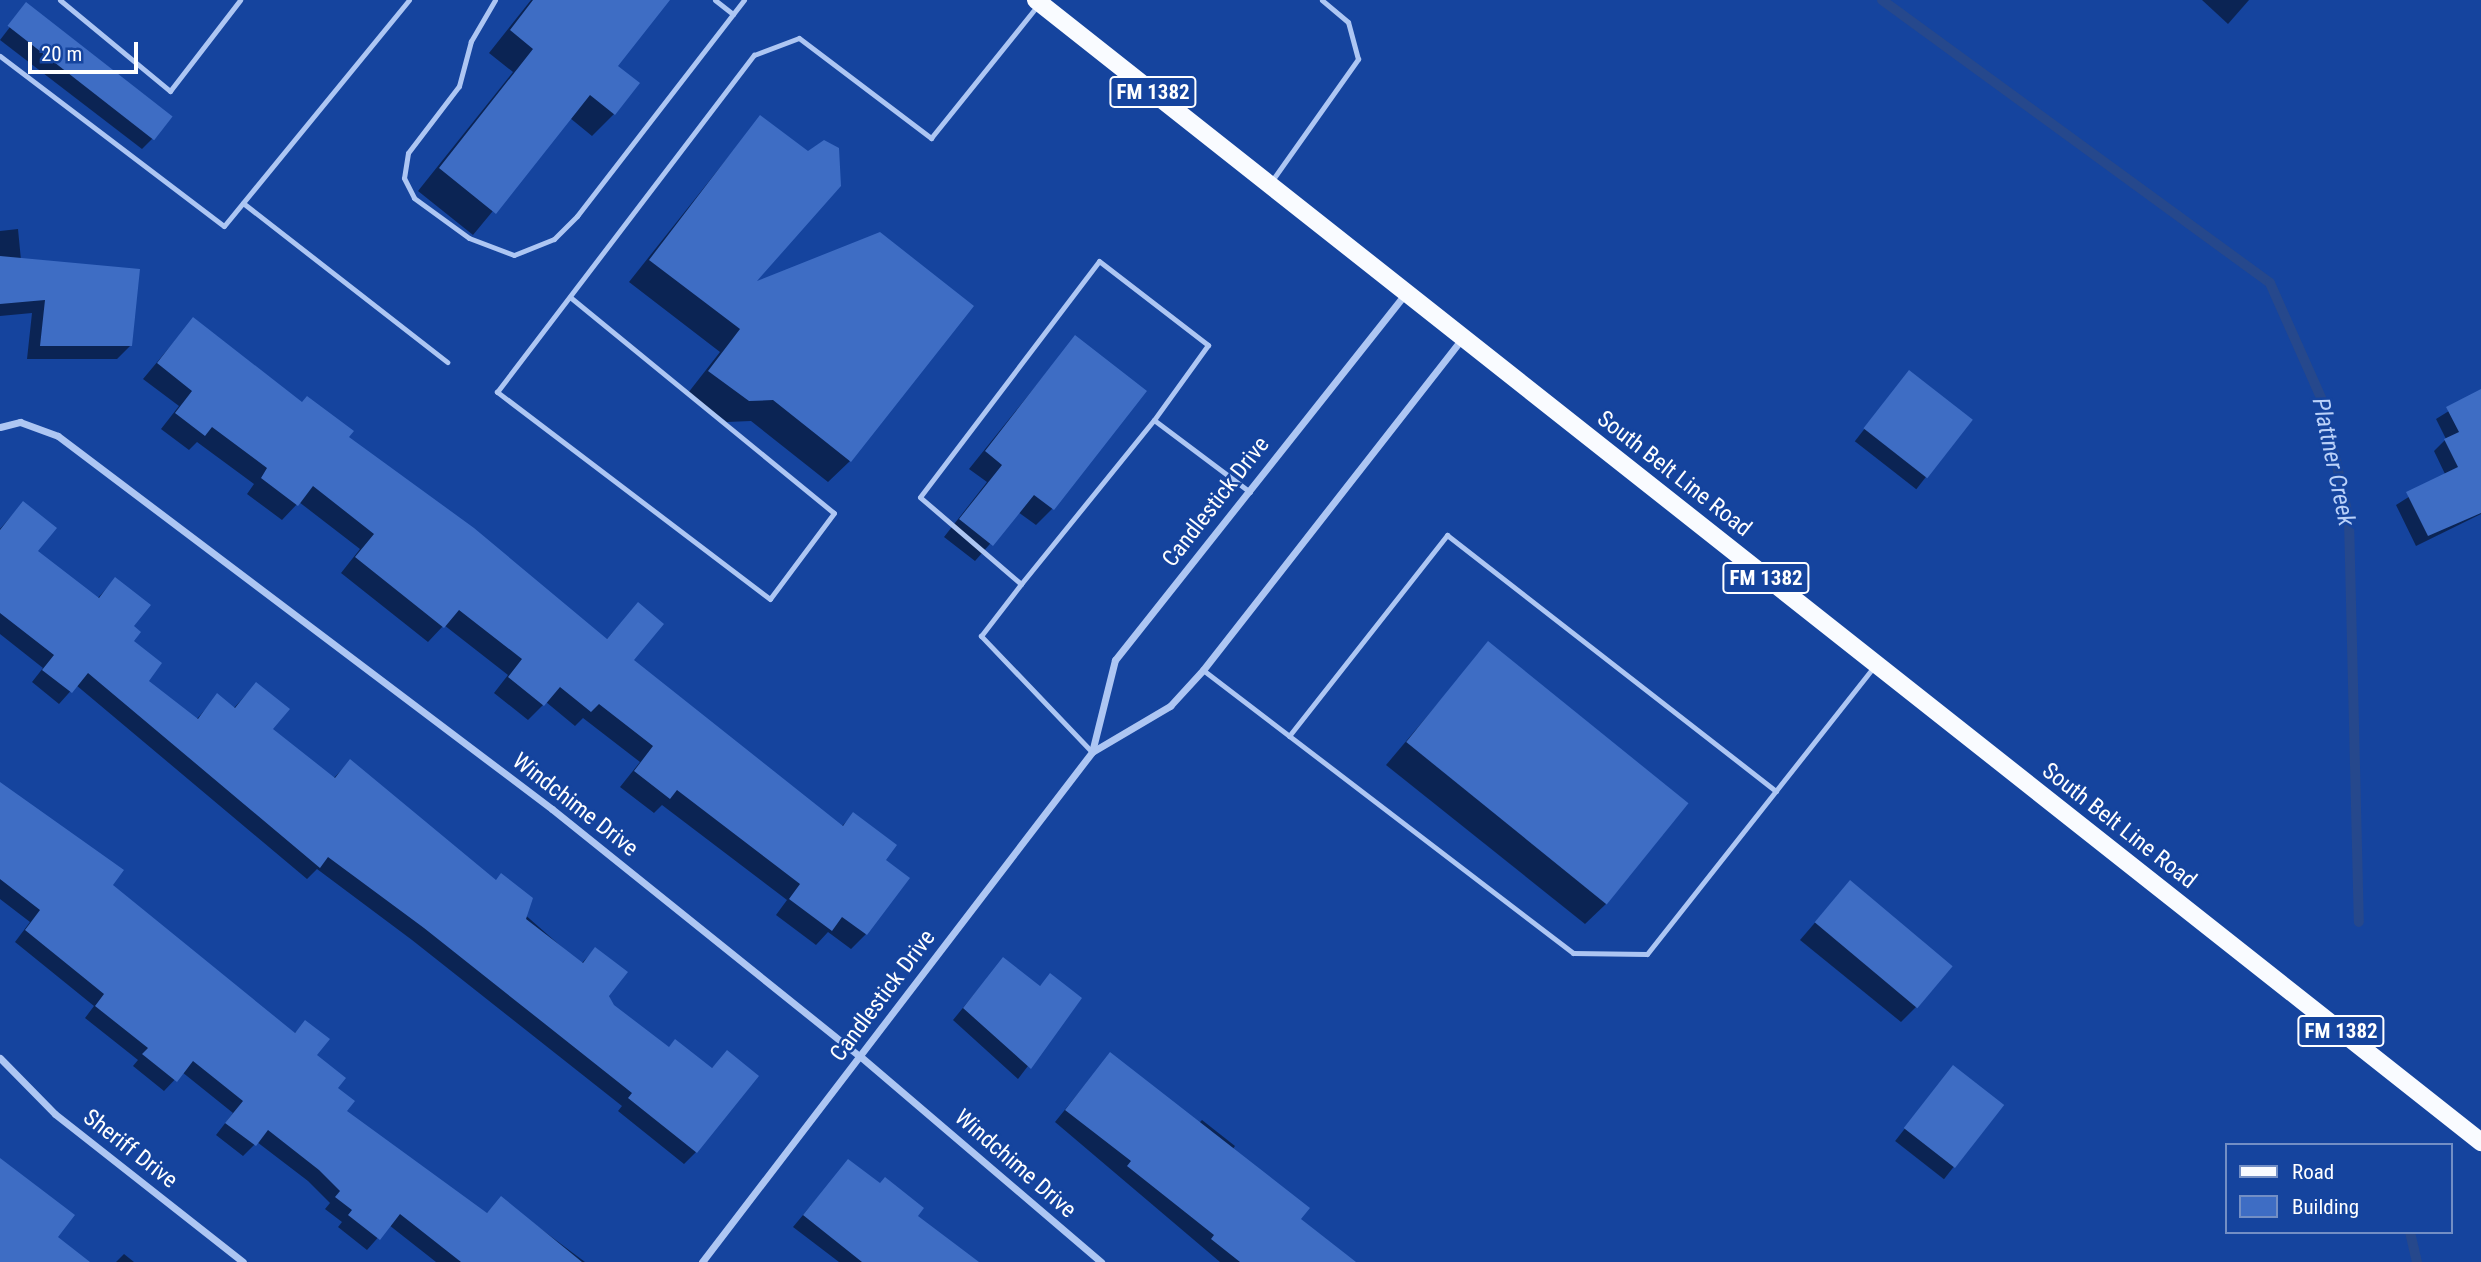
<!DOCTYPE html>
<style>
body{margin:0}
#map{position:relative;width:2481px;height:1262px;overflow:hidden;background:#15449e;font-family:"Roboto Condensed",sans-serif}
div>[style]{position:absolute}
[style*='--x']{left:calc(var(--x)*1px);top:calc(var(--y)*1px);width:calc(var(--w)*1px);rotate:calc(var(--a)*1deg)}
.shadow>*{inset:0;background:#0007;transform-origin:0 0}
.stream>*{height:10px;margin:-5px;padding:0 5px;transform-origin:5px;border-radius:5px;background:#26488c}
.building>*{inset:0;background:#3e6dc4;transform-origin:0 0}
.service>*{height:5px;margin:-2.5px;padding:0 2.5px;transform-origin:2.5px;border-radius:2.5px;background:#adc6f3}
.minor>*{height:7px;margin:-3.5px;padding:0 3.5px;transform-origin:3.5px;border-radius:3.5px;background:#adc6f3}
.primary>*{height:18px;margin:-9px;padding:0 9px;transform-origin:9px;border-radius:9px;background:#f9fbff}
span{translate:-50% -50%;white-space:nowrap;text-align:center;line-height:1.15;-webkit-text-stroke:5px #15449e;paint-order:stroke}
.shield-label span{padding:2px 5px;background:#15449e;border:2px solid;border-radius:5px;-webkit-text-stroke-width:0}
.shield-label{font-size:21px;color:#fff;font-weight:700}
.street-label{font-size:23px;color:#fff}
.water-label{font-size:24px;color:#bad1f9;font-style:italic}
.legend{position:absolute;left:2225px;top:1143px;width:228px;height:91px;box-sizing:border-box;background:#15449e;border:2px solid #738fc5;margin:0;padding:9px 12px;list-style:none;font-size:21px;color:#fff}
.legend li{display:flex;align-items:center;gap:14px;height:35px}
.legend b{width:35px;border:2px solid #738fc5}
.scale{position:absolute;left:28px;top:42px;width:110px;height:32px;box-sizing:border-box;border:4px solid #fff;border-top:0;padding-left:9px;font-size:21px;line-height:24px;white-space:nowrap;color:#fff;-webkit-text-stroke:5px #15449e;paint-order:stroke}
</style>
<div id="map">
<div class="shadow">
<i style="clip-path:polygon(531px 0,668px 0,616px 66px,614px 114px,592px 136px,570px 118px,473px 235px,418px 191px,513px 72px,489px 53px)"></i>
<i style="clip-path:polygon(2202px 0,2249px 0,2228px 24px)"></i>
<i style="clip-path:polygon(27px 5px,153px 138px,142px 149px,0 40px)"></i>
<i style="clip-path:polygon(760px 117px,751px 285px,850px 461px,828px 482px,751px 421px,727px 422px,688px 393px,720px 352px,629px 282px)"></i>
<i style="clip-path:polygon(18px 229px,21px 260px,131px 345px,117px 359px,27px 359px,32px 313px,0 316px,0 231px)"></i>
<i style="clip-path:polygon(193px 319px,606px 640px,638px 604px,632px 661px,841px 827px,853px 815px,884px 860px,866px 934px,851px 949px,828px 932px,816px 945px,776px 915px,787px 900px,662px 805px,654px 813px,620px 787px,640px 762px,583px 718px,575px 726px,546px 702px,528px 720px,494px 693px,508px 675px,444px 625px,428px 642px,341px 573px,360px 549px,299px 502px,282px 520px,247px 494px,254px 484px,197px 442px,189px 450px,161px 429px,179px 406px,143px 379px)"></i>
<i style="clip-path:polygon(1075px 337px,1052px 509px,1036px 525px,1018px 512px,975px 561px,944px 537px,987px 482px,969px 469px)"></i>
<i style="left:1909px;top:372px;width:78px;height:88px;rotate:38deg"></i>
<i style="clip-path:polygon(2481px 391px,2481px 514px,2416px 546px,2396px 505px,2445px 474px,2434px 451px,2446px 439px,2436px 419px)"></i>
<i style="clip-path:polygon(23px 503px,35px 552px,97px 599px,115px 579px,146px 681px,196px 720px,217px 696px,233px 709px,256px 684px,271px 730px,333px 779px,350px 761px,581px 964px,595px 949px,612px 1006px,668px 1049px,711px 1069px,727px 1053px,696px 1152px,684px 1164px,618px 1111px,622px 1106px,412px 940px,317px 869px,307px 879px,76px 685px,59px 704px,32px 682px,43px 668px,0 634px,0 529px)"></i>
<i style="clip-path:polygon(1489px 643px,1607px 903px,1585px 924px,1386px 765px)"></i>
<i style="clip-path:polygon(0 784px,110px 885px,294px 1034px,305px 1022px,314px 1055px,345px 1112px,486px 1214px,501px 1199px,585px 1262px,436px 1262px,389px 1225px,367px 1250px,338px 1227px,342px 1222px,325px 1209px,330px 1203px,308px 1181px,257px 1142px,243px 1156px,216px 1135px,233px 1113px,182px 1072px,164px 1091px,133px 1066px,138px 1060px,85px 1018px,94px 1006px,15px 942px,30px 922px,0 899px)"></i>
<i style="clip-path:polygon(1850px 882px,1917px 1006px,1901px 1022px,1800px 940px)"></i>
<i style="clip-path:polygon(1003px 959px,1039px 987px,1051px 975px,1080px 998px,1018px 1079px,953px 1020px)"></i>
<i style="clip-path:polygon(1110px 1054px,1197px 1125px,1202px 1120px,1235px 1146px,1232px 1150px,1299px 1219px,1353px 1262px,1220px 1262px,1055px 1122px)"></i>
<i style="left:1953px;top:1067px;width:62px;height:94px;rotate:38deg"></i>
<i style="clip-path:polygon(848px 1161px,916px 1216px,976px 1262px,839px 1262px,793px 1227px)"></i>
<i style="clip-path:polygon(124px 1254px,134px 1262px,116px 1262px)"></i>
</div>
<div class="stream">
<i style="--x:1882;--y:0;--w:480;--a:36.1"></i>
<i style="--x:2270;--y:283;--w:130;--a:66"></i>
<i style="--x:2323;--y:402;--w:121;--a:77.6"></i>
<i style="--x:2349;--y:520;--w:402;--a:88.6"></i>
<i style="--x:2410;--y:1232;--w:31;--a:77"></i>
</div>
<div class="building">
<i style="clip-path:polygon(533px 0,670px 0,618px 66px,640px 83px,615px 115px,590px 95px,496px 214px,439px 168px,533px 49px,510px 30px)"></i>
<i style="left:26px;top:2px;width:186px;height:30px;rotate:38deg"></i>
<i style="clip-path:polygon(760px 115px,808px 151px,824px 140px,839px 148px,841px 186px,757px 281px,880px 232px,974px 306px,851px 462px,773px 400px,749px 401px,708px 371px,740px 329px,649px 260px)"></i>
<i style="clip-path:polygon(0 256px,140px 269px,132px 346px,40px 346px,45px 300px,0 304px)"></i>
<i style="clip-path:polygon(193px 317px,302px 402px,307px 396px,354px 431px,349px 437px,474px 528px,607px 639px,638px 602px,664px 624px,634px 660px,843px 826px,853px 812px,897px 845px,886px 860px,910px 878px,867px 935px,842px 917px,832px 931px,789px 899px,800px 884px,677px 790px,670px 799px,634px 771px,653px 746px,599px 704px,591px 712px,560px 687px,544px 706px,508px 677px,522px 659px,459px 610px,444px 628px,355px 557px,374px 534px,313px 486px,298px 506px,261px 478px,267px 468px,212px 427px,205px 436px,175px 413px,192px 391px,157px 363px)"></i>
<i style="clip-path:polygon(1075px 335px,1147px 391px,1054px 510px,1034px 495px,993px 546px,959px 519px,1002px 465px,985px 451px)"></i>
<i style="left:1909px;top:370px;width:81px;height:74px;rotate:38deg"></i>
<i style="clip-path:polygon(2481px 389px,2481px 513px,2428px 536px,2406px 492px,2458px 467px,2444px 439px,2459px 432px,2446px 407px)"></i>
<i style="clip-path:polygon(23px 501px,57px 528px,38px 551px,99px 598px,115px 577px,151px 605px,134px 626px,141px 632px,134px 641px,162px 663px,149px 681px,198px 719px,217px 693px,235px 708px,256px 682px,290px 709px,273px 729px,335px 778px,350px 759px,496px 880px,501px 873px,533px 898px,526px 919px,583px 963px,595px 947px,628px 972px,609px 996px,614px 1005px,669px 1047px,675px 1039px,712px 1068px,727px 1050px,759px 1076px,697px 1153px,628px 1098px,632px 1093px,424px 928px,328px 857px,320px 868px,88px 673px,72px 693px,42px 670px,54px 655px,0 613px,0 530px)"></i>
<i style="left:1488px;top:641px;width:258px;height:130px;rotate:39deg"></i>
<i style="clip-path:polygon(0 782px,124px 870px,113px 885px,295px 1033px,305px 1020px,330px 1039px,317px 1055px,346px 1078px,338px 1088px,355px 1101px,347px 1111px,487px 1213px,501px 1196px,582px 1262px,461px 1262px,400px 1214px,380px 1240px,348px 1215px,352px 1210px,335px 1197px,340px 1191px,319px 1170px,268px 1130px,256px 1146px,225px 1123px,243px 1101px,193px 1061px,177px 1082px,142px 1054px,148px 1048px,95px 1006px,104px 994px,25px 930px,40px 910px,0 879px)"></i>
<i style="left:1850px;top:880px;width:134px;height:55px;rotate:40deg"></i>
<i style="clip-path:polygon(1003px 957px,1040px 986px,1050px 973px,1082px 998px,1031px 1069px,963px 1008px)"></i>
<i style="clip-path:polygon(1110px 1052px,1310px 1208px,1301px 1219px,1356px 1262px,1240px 1262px,1211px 1239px,1214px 1235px,1127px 1166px,1131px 1161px,1065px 1110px)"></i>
<i style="left:1953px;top:1065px;width:65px;height:80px;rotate:38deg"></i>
<i style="clip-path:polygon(0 1158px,75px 1215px,58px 1237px,90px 1262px,0 1262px)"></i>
<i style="clip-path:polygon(848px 1159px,880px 1183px,885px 1177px,924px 1208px,918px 1216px,979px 1262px,862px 1262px,803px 1215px)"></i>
</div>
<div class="service">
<i style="--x:60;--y:0;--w:143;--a:39.6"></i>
<i style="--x:170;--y:91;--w:115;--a:-52.4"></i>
<i style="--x:495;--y:0;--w:48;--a:120.3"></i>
<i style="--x:471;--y:41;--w:47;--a:104.9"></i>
<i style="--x:459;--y:86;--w:84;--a:127.3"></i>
<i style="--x:408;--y:153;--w:25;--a:99"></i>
<i style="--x:404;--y:178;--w:22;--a:63"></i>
<i style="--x:414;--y:198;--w:68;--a:36"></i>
<i style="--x:469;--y:238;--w:48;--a:20.7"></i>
<i style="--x:514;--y:255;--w:43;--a:-21.8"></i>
<i style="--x:554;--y:239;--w:33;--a:-45"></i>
<i style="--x:577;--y:216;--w:273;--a:-52.3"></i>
<i style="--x:715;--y:0;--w:23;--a:38"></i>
<i style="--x:0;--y:56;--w:281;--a:37.2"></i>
<i style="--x:224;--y:226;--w:292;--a:-50.7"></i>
<i style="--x:1271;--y:182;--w:151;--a:-54.7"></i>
<i style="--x:1358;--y:59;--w:38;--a:-105"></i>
<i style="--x:1348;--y:22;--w:34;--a:-140"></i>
<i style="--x:243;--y:203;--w:259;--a:37.9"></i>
<i style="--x:570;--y:297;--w:341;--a:39.3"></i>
<i style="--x:834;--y:513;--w:107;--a:126.7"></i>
<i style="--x:770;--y:599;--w:343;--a:-142.8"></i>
<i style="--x:497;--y:392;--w:424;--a:-52.7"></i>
<i style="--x:754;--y:55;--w:48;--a:-20.7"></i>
<i style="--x:799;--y:38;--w:166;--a:37.1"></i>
<i style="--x:931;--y:138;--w:171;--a:-51.2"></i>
<i style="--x:1021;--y:584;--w:211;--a:-51"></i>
<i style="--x:1203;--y:670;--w:466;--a:37.4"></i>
<i style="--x:1573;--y:953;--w:74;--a:0.8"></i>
<i style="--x:1647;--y:954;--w:366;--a:-51.7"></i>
<i style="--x:1289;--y:736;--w:256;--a:-51.8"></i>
<i style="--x:1447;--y:535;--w:417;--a:37.9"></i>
<i style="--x:1092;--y:752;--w:161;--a:-133.7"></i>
<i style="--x:981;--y:636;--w:66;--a:-52.4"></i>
<i style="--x:1021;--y:584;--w:133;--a:-139.3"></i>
<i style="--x:920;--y:497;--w:296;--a:-52.8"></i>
<i style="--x:1099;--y:261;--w:138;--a:37.6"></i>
<i style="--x:1208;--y:345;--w:92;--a:125.8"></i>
<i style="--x:1154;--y:420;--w:120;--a:36.9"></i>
</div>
<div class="minor">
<i style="--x:0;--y:427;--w:21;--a:-14"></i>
<i style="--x:20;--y:422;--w:40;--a:20.2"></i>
<i style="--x:58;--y:436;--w:619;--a:37.06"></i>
<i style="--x:552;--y:809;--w:396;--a:38.8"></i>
<i style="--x:861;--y:1057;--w:316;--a:40.5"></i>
<i style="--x:1092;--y:752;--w:95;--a:-76"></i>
<i style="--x:1115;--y:660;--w:467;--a:-51.6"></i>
<i style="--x:0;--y:1058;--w:78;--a:45.5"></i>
<i style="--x:55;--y:1114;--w:239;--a:38.2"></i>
<i style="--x:702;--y:1262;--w:642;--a:-52.59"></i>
<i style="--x:1092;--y:752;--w:91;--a:-30.5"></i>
<i style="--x:1170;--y:706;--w:49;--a:-47.5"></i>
<i style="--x:1203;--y:670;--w:420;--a:-52"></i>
</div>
<div class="primary">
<i style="--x:1036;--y:0;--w:1842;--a:38.32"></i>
</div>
<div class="shield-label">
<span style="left:1153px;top:92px">FM 1382</span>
<span style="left:1766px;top:578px">FM 1382</span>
<span style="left:2341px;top:1031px">FM 1382</span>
</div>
<div class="street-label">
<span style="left:1674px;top:474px;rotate:38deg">South Belt Line Road</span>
<span style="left:1216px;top:502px;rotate:-52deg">Candlestick Drive</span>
<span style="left:575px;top:805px;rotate:38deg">Windchime Drive</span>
<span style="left:2119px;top:826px;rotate:38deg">South Belt Line Road</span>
<span style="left:883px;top:996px;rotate:-53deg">Candlestick Drive</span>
<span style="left:130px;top:1149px;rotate:38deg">Sheriff Drive</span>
<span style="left:1015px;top:1164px;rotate:41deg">Windchime Drive</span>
</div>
<div class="water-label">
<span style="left:2333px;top:462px;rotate:78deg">Plattner Creek</span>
</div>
<ul class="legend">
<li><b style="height:9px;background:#f9fbff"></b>Road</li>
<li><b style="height:19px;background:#3e6dc4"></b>Building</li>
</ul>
<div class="scale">20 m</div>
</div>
